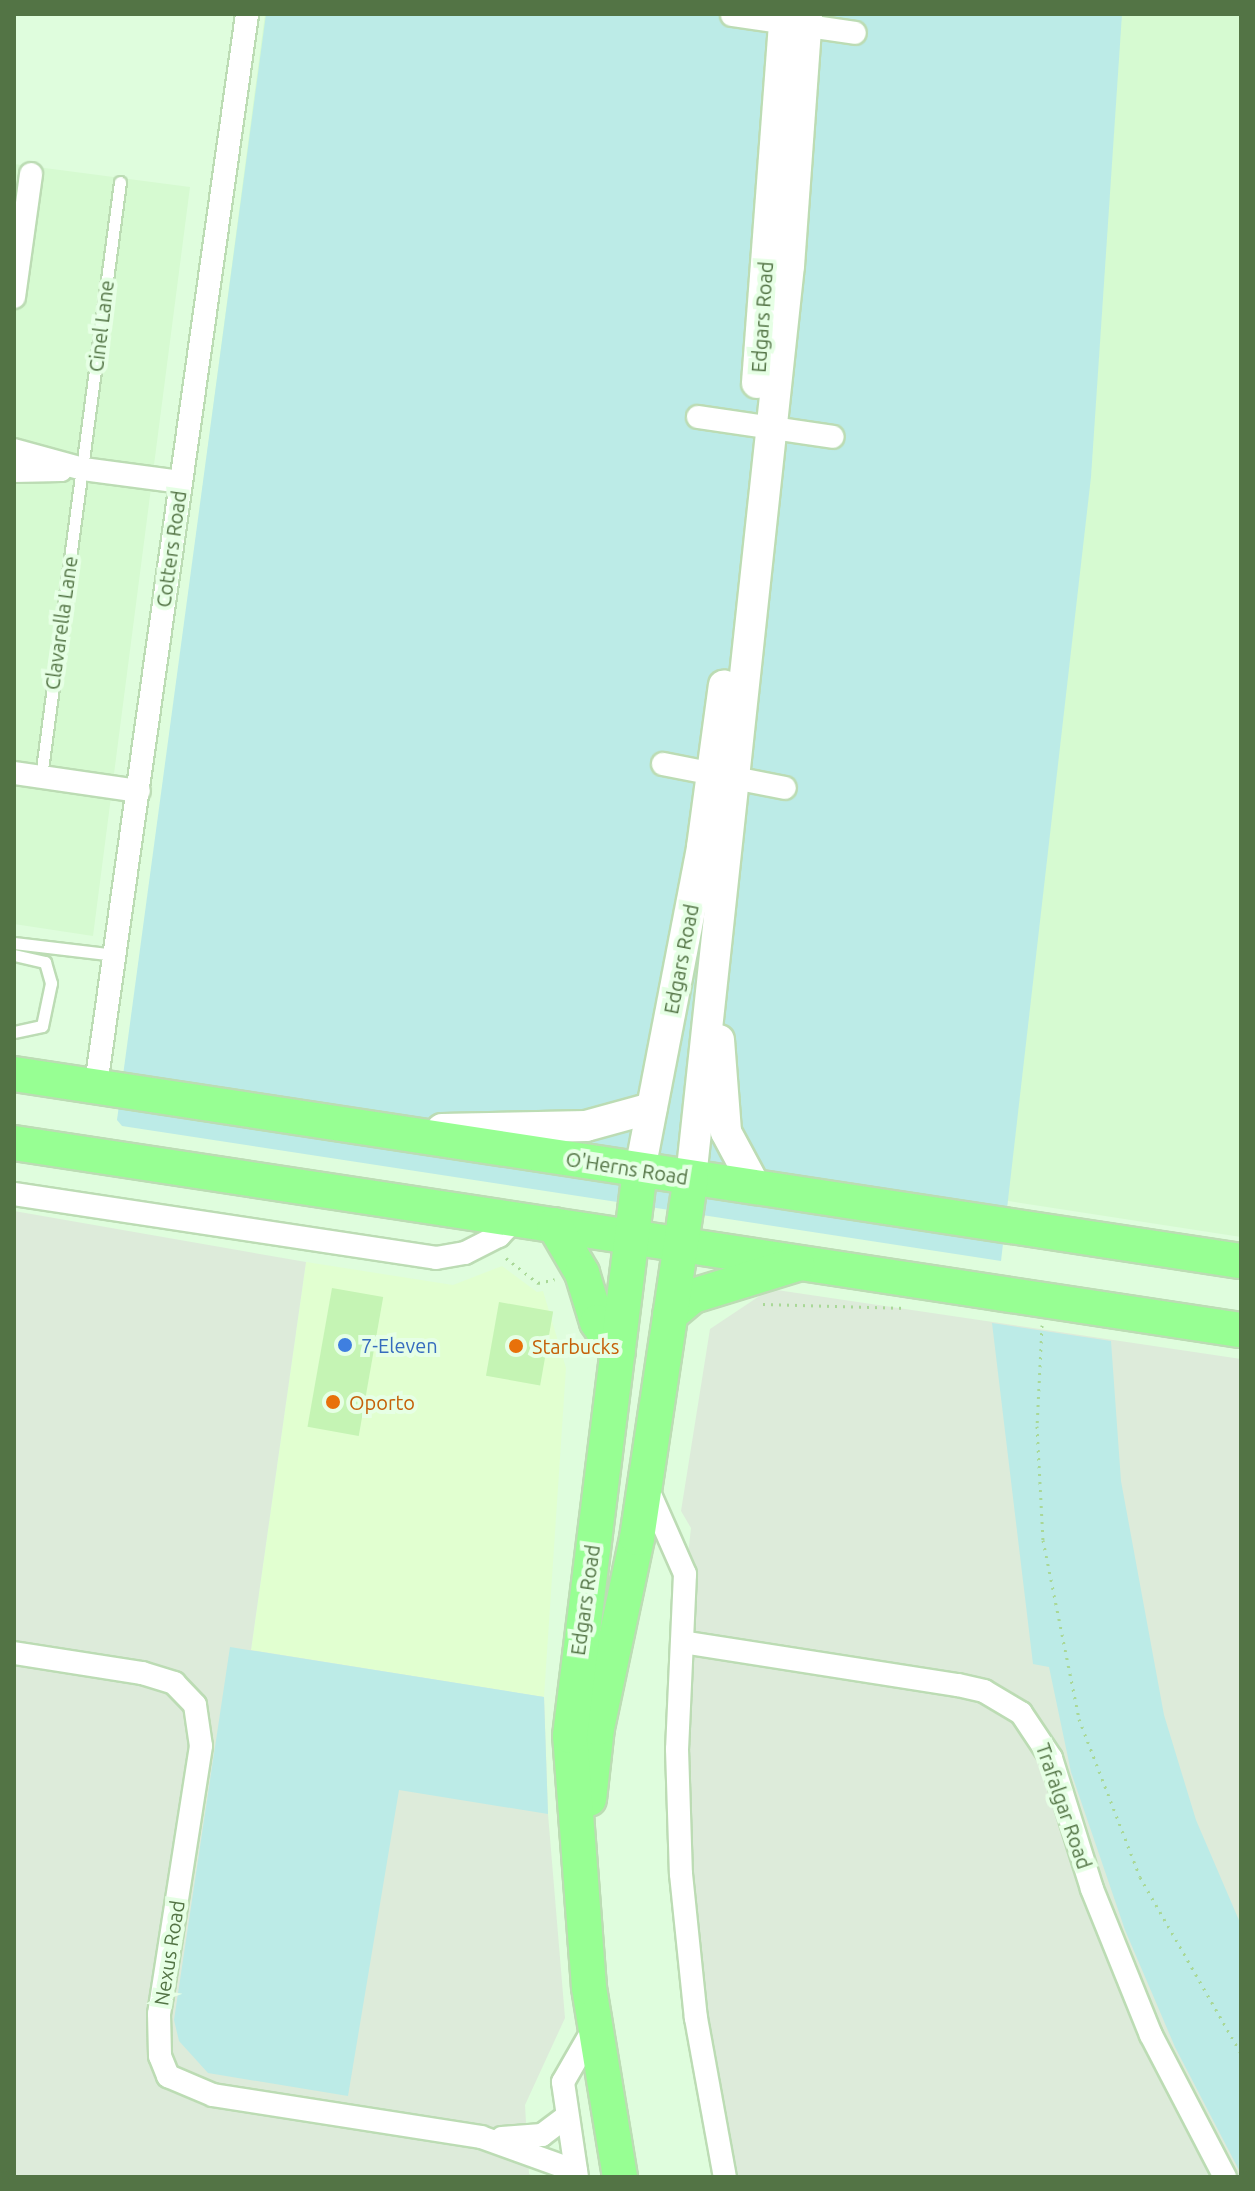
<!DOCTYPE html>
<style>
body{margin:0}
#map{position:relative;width:1255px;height:2191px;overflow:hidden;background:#dffddd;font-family:Ubuntu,sans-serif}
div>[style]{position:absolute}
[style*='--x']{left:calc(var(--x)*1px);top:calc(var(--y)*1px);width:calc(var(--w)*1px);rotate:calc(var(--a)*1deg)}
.residential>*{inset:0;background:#d6fad1}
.commercial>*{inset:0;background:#e1ffd0}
.industrial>*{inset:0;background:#ddebda}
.green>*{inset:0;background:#bcebe7}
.building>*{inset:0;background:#c5f4b4;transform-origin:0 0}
.path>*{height:3px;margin-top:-1.5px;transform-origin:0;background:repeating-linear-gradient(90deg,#a9d897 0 2px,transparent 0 8px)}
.roads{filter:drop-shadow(2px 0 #bcdcb4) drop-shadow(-2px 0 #bcdcb4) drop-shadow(0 2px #bcdcb4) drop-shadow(0 -2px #bcdcb4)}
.lane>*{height:11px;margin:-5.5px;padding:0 5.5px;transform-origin:5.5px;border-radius:5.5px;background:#fff}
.street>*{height:22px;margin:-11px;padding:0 11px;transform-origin:11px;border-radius:11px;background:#fff}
.secondary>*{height:30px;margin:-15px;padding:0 15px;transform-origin:15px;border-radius:15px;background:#fff}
.primary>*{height:34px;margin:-17px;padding:0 17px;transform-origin:17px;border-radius:17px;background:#97ff93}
.dots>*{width:22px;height:22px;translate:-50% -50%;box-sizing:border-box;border:4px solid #e6ffe5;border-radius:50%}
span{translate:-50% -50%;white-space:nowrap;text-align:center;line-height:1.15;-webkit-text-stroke:8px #e6ffe5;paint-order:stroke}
.street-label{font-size:20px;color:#537445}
.shop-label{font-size:20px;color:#366cbe}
.left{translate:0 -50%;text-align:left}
.food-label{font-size:20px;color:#c56008}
.frame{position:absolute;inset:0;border:16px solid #537445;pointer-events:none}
</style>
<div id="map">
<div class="residential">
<i style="clip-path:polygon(265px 14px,1241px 14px,1241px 1237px,374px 1103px,190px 583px)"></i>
<i style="clip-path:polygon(14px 164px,190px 187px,93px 936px,14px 924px)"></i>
</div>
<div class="commercial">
<i style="clip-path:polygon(306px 1262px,453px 1285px,502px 1266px,537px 1292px,543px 1291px,566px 1368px,544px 1697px,251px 1650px)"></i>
</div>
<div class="industrial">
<i style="clip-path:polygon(14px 1211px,306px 1262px,251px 1650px,544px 1697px,548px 1814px,565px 2018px,525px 2105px,529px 2174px,535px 2177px,14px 2177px)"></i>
<i style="clip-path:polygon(770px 1289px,1241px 1359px,1241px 2177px,716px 2177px,677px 1943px,667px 1746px,691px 1528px,681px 1511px,710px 1329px)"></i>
</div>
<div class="green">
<i style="clip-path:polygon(266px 14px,1122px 14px,1091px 477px,1001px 1261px,122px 1126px,117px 1120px)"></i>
<i style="clip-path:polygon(992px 1323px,1111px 1341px,1121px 1481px,1164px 1715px,1196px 1820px,1241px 1925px,1241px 2174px,1175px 2047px,1125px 1930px,1071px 1772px,1049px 1667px,1033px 1664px)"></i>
<i style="clip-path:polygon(230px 1647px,544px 1697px,548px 1814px,399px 1790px,348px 2096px,208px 2073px,179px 2041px,174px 2020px)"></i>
</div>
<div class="building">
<i style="left:332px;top:1288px;width:52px;height:141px;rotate:10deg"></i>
<i style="left:499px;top:1302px;width:55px;height:75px;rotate:10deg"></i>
</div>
<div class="path">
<i style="--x:506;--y:1258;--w:41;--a:38"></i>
<i style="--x:538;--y:1283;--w:17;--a:-13"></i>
<i style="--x:763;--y:1304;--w:144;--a:1.6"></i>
<i style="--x:1042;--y:1325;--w:101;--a:92.8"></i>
<i style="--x:1037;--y:1426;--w:114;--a:87"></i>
<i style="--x:1043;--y:1540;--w:183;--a:78.6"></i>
<i style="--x:1079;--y:1719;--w:169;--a:68.9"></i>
<i style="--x:1140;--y:1877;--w:203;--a:60.2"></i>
</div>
<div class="roads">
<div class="lane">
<i style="--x:41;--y:777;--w:600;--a:-82.44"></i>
<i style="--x:14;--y:943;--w:102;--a:6.8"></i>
<i style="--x:14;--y:955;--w:32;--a:13"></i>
<i style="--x:45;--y:962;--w:22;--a:74"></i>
<i style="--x:51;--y:983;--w:44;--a:101.8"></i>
<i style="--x:42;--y:1026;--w:29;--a:168"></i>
</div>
<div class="street">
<i style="--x:732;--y:15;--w:124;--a:8.3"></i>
<i style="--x:14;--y:297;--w:124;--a:-82.1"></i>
<i style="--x:698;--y:417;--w:136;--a:8.4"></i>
<i style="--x:14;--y:450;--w:72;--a:15.4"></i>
<i style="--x:83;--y:469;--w:98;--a:7.6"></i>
<i style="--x:14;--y:471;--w:47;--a:-1.2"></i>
<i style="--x:663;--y:764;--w:124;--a:11.1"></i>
<i style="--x:14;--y:773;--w:126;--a:8.2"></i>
<i style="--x:96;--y:1085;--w:1082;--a:-81.97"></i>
<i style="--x:14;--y:1194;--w:427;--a:8.6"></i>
<i style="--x:436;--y:1258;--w:29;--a:-10"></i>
<i style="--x:465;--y:1253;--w:38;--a:-27"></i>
<i style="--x:499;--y:1236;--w:23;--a:-47"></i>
<i style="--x:648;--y:1490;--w:92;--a:66.2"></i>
<i style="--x:685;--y:1574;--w:175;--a:92.6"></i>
<i style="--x:677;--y:1749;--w:125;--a:88.2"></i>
<i style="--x:681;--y:1874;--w:145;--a:84.1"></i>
<i style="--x:696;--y:2018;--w:162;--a:79.7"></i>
<i style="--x:682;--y:1642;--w:279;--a:8.9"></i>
<i style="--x:958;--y:1685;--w:27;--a:13"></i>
<i style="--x:984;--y:1691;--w:43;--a:30.7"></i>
<i style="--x:1021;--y:1713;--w:54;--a:56.3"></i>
<i style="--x:1051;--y:1758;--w:137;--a:72.6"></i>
<i style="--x:1092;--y:1889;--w:157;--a:68"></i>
<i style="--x:1151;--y:2035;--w:160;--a:62.5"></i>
<i style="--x:14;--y:1653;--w:130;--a:8.9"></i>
<i style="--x:142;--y:1673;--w:34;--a:17"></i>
<i style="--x:174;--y:1683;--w:30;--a:46"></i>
<i style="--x:195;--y:1705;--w:41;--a:81.7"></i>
<i style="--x:201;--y:1746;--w:271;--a:98.9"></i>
<i style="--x:159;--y:2014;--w:42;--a:88.6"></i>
<i style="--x:160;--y:2056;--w:22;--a:68"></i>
<i style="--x:168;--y:2076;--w:49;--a:22.9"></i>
<i style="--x:213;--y:2095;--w:271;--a:8.9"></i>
<i style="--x:481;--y:2137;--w:101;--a:19.7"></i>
<i style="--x:502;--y:2138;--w:40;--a:-4.3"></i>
<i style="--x:542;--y:2135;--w:30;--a:-37"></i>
<i style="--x:577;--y:2177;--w:96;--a:-98.4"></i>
<i style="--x:563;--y:2082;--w:62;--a:-60.1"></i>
</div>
<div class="secondary">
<i style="--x:757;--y:383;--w:370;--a:-85.7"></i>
<i style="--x:719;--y:1040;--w:92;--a:85.6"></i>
<i style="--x:726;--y:1132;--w:64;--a:61.8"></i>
<i style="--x:442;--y:1129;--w:144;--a:-1.2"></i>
<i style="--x:586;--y:1126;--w:68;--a:-15.3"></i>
<i style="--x:640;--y:1170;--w:329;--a:-79.1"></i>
<i style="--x:702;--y:847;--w:163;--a:-82.3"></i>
<i style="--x:691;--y:1178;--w:917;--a:-83.87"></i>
<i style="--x:789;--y:266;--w:253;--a:-85.9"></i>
</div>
<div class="primary">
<i style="--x:14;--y:1074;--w:1241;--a:8.67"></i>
<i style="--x:14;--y:1143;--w:1241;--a:8.67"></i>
<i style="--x:554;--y:1225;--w:56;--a:59.7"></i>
<i style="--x:582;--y:1273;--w:51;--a:73"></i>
<i style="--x:597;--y:1322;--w:37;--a:56"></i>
<i style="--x:670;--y:1315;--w:30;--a:-40"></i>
<i style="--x:693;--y:1296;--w:109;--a:-17.1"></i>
<i style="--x:589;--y:1799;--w:71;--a:-83.6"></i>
<i style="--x:597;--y:1728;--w:194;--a:-78.1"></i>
<i style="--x:637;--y:1538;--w:364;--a:-81.5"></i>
<i style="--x:620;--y:2177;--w:193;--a:-99.3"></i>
<i style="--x:589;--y:1987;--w:252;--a:-94.3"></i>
<i style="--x:570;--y:1736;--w:570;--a:-82.95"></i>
</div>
</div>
<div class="dots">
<i style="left:345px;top:1345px;background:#3f7fe0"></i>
<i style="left:516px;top:1346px;background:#e8710a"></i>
<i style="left:333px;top:1402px;background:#e8710a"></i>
</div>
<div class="street-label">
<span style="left:762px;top:317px;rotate:-86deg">Edgars Road</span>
<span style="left:101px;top:326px;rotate:-83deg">Cinel Lane</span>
<span style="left:171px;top:549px;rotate:-82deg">Cotters Road</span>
<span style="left:61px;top:623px;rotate:-82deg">Clavarella Lane</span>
<span style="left:681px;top:959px;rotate:-79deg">Edgars Road</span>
<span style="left:627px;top:1168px;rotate:9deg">O'Herns Road</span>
<span style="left:585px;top:1600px;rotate:-82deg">Edgars Road</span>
<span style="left:1064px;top:1806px;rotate:71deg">Trafalgar Road</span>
<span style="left:169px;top:1953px;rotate:-81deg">Nexus Road</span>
</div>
<div class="shop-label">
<span class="left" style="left:361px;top:1345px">7-Eleven</span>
</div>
<div class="food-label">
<span class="left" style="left:532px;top:1346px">Starbucks</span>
<span class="left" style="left:349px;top:1402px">Oporto</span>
</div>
<div class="frame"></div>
</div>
